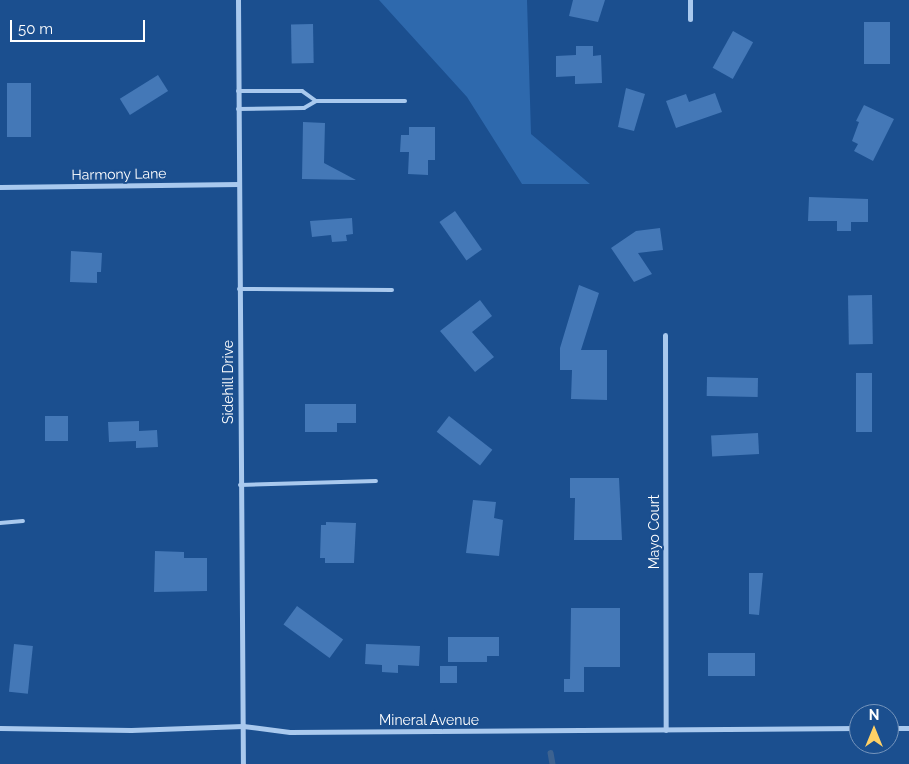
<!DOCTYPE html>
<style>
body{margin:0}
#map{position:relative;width:909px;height:764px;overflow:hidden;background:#1b4f8f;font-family:Raleway,sans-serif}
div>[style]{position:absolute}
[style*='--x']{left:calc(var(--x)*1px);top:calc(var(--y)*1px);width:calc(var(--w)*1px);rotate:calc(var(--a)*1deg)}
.green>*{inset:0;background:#2e69ad}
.stream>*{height:5.5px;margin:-2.75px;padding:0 2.75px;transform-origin:2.75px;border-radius:2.75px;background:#3c6290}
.building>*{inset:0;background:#4478b7;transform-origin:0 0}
.lane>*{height:4px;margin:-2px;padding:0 2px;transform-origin:2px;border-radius:2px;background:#a9c9ee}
.street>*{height:5px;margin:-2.5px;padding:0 2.5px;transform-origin:2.5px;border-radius:2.5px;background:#a9c9ee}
span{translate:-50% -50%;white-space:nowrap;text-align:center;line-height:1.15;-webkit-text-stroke:4px #1b4f8f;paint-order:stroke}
.street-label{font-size:14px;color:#fff}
.north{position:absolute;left:849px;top:704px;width:50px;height:50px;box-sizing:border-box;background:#1b4f8f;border:1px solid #7695bc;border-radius:50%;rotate:0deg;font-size:14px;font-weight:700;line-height:20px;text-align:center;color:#fff}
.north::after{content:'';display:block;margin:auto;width:18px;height:22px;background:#ffd166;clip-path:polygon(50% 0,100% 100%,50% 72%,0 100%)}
.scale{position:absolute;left:10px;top:20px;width:135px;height:22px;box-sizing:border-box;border:2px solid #fff;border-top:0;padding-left:6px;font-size:15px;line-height:18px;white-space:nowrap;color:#fff;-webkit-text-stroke:4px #1b4f8f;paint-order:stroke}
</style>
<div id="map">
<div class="green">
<i style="clip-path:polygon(379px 0,527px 0,531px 134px,590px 184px,522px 184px,467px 97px)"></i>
</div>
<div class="stream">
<i style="--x:551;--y:753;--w:11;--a:80"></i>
</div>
<div class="building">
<i style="clip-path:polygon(573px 0,605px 0,598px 22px,569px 16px)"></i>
<i style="left:864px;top:22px;width:26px;height:42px"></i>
<i style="left:313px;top:24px;width:39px;height:22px;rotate:89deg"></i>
<i style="left:733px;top:31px;width:23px;height:42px;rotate:29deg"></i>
<i style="clip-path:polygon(576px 46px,593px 46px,593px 56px,601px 55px,602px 83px,575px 84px,575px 76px,556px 77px,556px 56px,576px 55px)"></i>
<i style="left:158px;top:75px;width:19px;height:45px;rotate:58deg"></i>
<i style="left:7px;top:83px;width:24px;height:54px"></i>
<i style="clip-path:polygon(626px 88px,645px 94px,634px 131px,618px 127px)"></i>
<i style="clip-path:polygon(715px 93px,722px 112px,676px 128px,666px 101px,686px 94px,689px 102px)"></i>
<i style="clip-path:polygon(864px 105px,894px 119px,873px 161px,854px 151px,858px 144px,852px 141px,859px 122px,856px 121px)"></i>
<i style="clip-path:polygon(303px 122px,325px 123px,324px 163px,356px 180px,302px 179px)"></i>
<i style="clip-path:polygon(409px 127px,435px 127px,435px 160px,428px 160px,428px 175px,408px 174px,409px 152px,400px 152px,401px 135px,409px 135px)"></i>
<i style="clip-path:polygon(809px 197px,868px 199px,868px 222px,851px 222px,851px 231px,837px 231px,837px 221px,808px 221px)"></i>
<i style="left:455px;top:211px;width:47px;height:19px;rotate:55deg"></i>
<i style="clip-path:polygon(352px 218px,353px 234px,346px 235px,347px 241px,332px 242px,331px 235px,312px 237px,310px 221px)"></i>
<i style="clip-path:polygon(660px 228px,663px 250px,638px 253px,652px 274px,634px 282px,611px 248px,636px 231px)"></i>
<i style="clip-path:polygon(71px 251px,102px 253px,101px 272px,97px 272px,97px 283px,70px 282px)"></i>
<i style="clip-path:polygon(579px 285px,599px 293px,581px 350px,607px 350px,607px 400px,571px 399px,572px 370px,560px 370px,560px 348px)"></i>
<i style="left:872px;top:295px;width:49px;height:24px;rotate:89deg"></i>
<i style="clip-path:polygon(480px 300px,492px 316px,472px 332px,494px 357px,475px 372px,440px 331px)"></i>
<i style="left:856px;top:373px;width:16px;height:59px"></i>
<i style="left:707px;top:377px;width:51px;height:19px;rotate:1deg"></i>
<i style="clip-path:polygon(305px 404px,356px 404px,356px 423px,337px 423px,337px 432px,305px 432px)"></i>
<i style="left:45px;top:416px;width:23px;height:25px"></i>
<i style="left:449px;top:416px;width:55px;height:20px;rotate:38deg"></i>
<i style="clip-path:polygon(139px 421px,139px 431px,157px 430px,158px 447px,136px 448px,136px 441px,109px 442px,108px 422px)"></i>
<i style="left:758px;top:433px;width:21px;height:47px;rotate:87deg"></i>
<i style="clip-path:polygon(570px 478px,619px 478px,622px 540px,574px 540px,575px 498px,570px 498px)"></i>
<i style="clip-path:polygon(473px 500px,496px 502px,494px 518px,503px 520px,499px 556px,466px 553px)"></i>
<i style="clip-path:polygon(326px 522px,356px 523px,354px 563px,325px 563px,325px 558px,320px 558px,321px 525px,326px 525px)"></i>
<i style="clip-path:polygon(155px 551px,184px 552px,184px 558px,207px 558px,207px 591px,154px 592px)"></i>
<i style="clip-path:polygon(749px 573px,763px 573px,759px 615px,749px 614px)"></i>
<i style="left:297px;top:606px;width:57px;height:23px;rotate:36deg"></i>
<i style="clip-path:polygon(571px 608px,620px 608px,620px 667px,584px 667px,584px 692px,564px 692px,564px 679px,570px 679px)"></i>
<i style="clip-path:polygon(448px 637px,499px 637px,499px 656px,487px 656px,487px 662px,448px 662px)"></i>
<i style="left:14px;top:644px;width:19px;height:48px;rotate:6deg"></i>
<i style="clip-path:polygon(366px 644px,420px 646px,419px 666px,398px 665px,398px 673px,382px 672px,382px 665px,365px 664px)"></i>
<i style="left:708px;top:653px;width:47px;height:23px"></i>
<i style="left:440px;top:666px;width:17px;height:17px"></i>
</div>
<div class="lane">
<i style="--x:316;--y:101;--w:89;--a:0"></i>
<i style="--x:238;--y:109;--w:66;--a:-0.9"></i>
<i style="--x:304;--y:108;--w:14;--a:-30"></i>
<i style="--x:316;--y:101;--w:17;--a:-144"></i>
<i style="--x:302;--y:91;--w:64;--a:180"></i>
<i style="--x:239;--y:289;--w:153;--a:0.4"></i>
<i style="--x:240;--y:485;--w:136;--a:-1.7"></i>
<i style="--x:0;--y:523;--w:23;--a:-5"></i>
</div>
<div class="street">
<i style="--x:238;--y:0;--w:764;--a:89.63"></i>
<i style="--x:690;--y:0;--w:19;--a:90"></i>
<i style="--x:0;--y:187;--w:239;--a:-0.7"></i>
<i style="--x:665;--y:335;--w:395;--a:89.9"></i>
<i style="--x:0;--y:728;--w:131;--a:0.9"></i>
<i style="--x:131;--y:730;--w:112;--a:-2"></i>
<i style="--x:243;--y:726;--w:47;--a:7.3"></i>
<i style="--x:290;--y:732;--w:569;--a:-0.4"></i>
<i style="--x:889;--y:728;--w:20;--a:0"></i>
</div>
<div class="street-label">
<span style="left:119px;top:174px;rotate:-1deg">Harmony Lane</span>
<span style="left:228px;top:382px;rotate:-90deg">Sidehill Drive</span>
<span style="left:654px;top:532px;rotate:-90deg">Mayo Court</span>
<span style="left:429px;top:720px">Mineral Avenue</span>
</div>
<div class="north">N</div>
<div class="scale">50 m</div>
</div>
